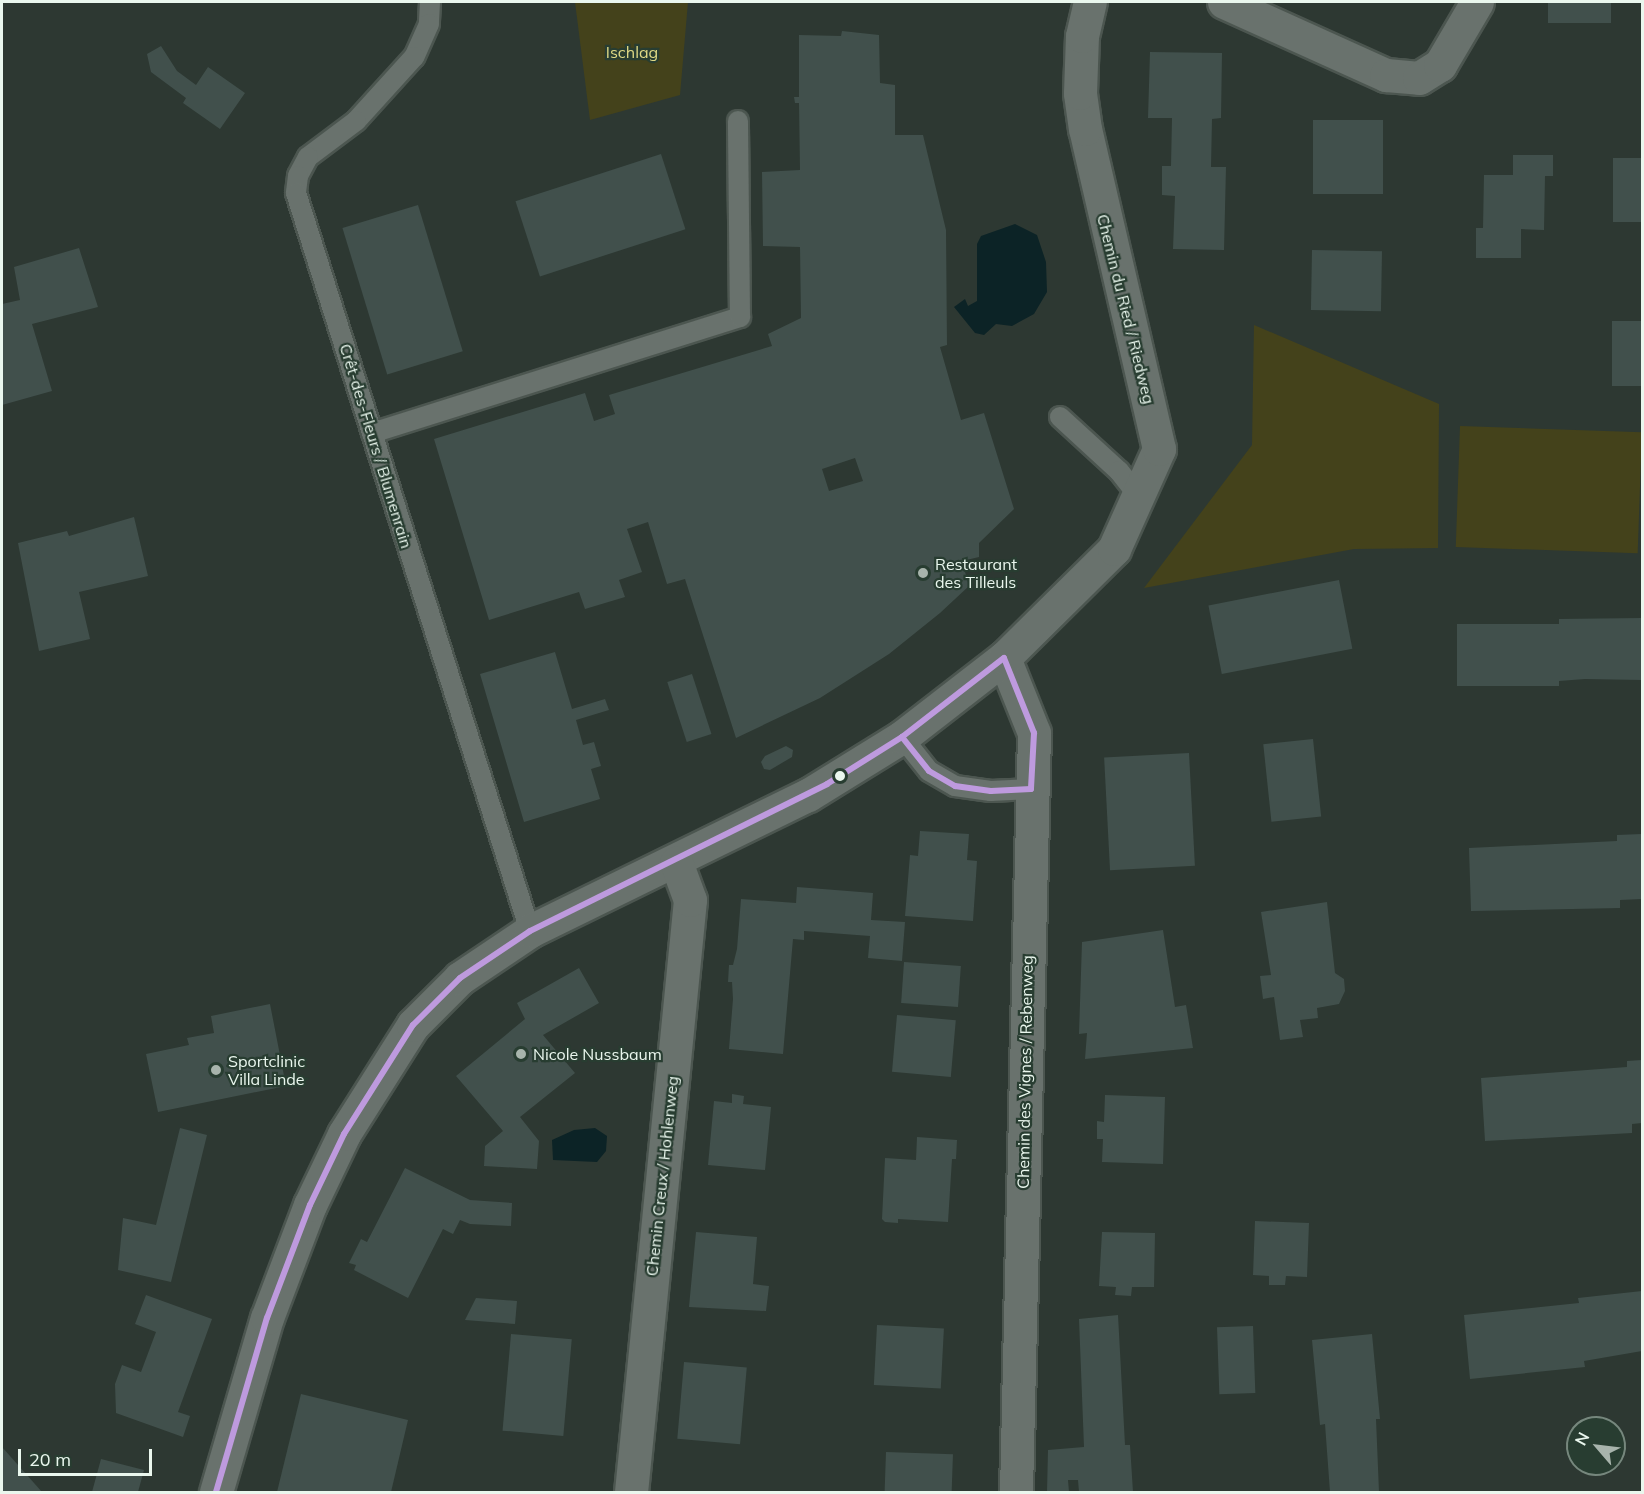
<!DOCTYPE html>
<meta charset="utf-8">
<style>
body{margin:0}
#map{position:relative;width:1644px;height:1494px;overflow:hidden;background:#2d3832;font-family:Mulish,sans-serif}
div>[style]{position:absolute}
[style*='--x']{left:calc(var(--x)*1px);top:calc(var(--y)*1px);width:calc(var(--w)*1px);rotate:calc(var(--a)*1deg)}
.green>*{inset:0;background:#44421b;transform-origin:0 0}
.water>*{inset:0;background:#0c2326}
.building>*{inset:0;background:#41504c;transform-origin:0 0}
.roads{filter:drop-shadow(2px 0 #4c5650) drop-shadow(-2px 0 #4c5650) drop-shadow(0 2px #4c5650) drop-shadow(0 -2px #4c5650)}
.lane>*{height:20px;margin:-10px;padding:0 10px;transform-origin:10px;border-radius:10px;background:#69726d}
.street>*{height:33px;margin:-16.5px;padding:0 16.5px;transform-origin:16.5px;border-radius:16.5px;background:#69726d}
.bus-1>*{height:6px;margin:-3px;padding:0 3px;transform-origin:3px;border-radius:3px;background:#be9ade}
.dots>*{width:16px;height:16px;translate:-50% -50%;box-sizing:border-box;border:3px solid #283d31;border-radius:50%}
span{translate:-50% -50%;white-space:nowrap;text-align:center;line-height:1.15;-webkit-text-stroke:4.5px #283d31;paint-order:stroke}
.park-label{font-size:16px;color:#dfd985}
.street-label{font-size:16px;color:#eaf7ee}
.poi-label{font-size:16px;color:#eaf7ee}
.left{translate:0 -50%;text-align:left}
.frame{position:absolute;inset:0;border:3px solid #eaf7ee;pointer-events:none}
.north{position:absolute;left:1566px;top:1416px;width:60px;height:60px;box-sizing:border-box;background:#283d31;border:2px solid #76877d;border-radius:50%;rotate:298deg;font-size:16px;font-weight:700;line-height:24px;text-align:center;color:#eaf7ee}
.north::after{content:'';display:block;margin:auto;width:21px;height:27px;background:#a8b4ac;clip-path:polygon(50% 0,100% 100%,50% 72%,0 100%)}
.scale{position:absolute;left:18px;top:1449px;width:134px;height:27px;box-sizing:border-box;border:3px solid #eaf7ee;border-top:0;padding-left:8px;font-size:18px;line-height:21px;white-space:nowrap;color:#eaf7ee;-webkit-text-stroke:4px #283d31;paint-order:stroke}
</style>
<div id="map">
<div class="green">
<i style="clip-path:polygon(575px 2px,688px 2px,680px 95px,590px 120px)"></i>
<i style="clip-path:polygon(1254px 325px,1439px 404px,1438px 548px,1354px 549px,1144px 588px,1252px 445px)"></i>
<i style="left:1460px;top:426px;width:182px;height:121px;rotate:2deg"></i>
</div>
<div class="water">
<i style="clip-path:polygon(1015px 224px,1037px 235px,1046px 262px,1047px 292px,1034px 314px,1012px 326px,996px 324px,984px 335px,975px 333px,954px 307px,965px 299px,968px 306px,977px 301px,977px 244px,981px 236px)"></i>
<i style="clip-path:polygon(595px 1128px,607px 1136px,606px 1151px,597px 1162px,553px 1160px,552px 1140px,574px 1130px)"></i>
</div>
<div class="building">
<i style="left:1548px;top:2px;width:63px;height:21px"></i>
<i style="clip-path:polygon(evenodd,842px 31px,879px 35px,880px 83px,895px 85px,895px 135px,923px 135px,946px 230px,947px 345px,940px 347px,961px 420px,984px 413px,1014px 509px,979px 543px,979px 557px,962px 561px,969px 586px,940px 613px,889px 654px,820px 698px,736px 738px,685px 579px,667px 584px,648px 522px,627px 529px,642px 572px,619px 580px,625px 597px,585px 609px,579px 592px,489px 620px,434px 439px,585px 393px,594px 421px,615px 414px,609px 395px,772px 346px,768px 334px,801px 318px,800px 247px,763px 246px,762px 172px,800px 170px,799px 103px,795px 103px,794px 97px,799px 97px,799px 35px,841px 36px,842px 31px,855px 458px,863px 481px,829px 491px,822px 469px,855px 458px)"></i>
<i style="clip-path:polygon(161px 46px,177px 71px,196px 85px,208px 67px,245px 93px,220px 129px,183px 103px,186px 98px,151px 72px,147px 54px)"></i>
<i style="clip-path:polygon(1150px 52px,1222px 53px,1221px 118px,1212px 119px,1211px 167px,1226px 167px,1224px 250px,1173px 249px,1175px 196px,1162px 195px,1162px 166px,1171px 166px,1172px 118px,1148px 118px)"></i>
<i style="left:1313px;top:120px;width:70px;height:74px"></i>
<i style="left:661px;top:154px;width:79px;height:153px;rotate:72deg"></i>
<i style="clip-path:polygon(1513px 155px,1553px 155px,1553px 176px,1545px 176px,1544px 230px,1521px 229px,1521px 258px,1476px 258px,1476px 228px,1483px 228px,1484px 175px,1513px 175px)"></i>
<i style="left:1613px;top:158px;width:29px;height:64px"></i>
<i style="left:418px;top:205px;width:153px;height:79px;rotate:73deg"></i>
<i style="clip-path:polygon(79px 248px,98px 307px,32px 324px,52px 391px,2px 405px,2px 304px,20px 300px,14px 267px)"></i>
<i style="left:1312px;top:250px;width:70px;height:60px;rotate:1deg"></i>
<i style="left:1612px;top:321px;width:30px;height:65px"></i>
<i style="clip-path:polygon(134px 517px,148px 576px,79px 592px,90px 639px,39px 651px,18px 543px,67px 531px,69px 536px)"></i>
<i style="left:1339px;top:580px;width:70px;height:133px;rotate:79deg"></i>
<i style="clip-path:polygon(1642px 618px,1642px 680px,1585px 679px,1559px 681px,1559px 686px,1457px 686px,1457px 624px,1559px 624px,1559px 619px)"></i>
<i style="clip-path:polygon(555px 652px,572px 709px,605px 699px,609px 710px,576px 720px,583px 745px,594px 742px,601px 766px,591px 769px,600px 799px,524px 822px,480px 674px)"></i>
<i style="left:692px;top:674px;width:63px;height:26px;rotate:72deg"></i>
<i style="left:1313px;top:739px;width:78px;height:50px;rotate:84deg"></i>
<i style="clip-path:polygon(786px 746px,793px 750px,792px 757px,770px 770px,764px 769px,761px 762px,765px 756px)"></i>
<i style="left:1189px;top:753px;width:113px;height:85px;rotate:87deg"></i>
<i style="clip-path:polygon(920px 831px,969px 834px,967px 860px,977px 861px,973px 921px,905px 916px,910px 855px,918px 856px)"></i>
<i style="clip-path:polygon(1642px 834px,1642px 899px,1620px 900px,1620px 908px,1471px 911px,1469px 848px,1617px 841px,1617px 835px)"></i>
<i style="clip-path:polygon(797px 887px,873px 893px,871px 920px,905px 922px,902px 961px,868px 958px,870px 936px,804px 931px,804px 940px,793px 939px,783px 1054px,729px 1049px,733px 999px,732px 982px,728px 982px,729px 965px,733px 965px,737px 949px,741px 899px,796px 903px)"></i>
<i style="clip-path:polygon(1327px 902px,1335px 973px,1344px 979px,1345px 991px,1339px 1004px,1317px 1008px,1318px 1018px,1300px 1020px,1303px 1037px,1280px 1040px,1274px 997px,1263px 999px,1260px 976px,1271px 975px,1261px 912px)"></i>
<i style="clip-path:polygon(1163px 930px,1175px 1007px,1186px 1005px,1193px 1048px,1085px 1059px,1087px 1033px,1079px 1034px,1082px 942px)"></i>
<i style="left:904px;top:962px;width:57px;height:41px;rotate:4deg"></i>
<i style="clip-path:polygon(579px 968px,599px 1003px,543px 1035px,575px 1073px,520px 1117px,539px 1141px,537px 1169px,484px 1166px,485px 1146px,503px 1131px,456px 1076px,525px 1019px,517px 1003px)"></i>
<i style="clip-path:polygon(270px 1004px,286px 1086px,158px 1112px,146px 1054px,189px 1045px,187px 1038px,214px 1033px,211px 1016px)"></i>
<i style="left:897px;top:1015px;width:59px;height:57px;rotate:5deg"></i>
<i style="clip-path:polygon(1642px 1060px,1642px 1123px,1632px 1124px,1632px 1133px,1485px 1141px,1481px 1078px,1627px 1067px,1627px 1061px)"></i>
<i style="clip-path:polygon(732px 1094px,744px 1096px,743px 1104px,771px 1107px,765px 1170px,708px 1165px,714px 1101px,732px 1103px)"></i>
<i style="clip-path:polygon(1105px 1095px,1165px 1097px,1163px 1164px,1102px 1162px,1103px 1139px,1097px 1139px,1097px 1121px,1104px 1122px)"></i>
<i style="clip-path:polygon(180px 1128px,207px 1135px,171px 1282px,118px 1270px,123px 1218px,156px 1225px)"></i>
<i style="clip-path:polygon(917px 1137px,957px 1140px,956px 1159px,952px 1159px,948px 1222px,898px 1219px,898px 1223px,885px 1222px,882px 1219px,885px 1158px,916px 1160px)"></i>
<i style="clip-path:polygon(405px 1168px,470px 1200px,512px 1203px,511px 1226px,470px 1224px,460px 1220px,453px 1234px,443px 1229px,408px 1298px,354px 1270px,356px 1265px,349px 1263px,361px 1239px,367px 1242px)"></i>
<i style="clip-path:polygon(1255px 1221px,1309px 1223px,1307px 1277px,1286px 1276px,1285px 1285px,1269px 1285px,1269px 1276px,1253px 1275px)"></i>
<i style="clip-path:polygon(696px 1232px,757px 1237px,753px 1284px,769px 1286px,766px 1311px,689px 1307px)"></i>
<i style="clip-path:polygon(1102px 1232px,1155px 1233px,1154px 1287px,1132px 1287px,1131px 1296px,1115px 1295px,1116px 1287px,1099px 1286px)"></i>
<i style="clip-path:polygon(1642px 1291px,1642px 1351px,1584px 1361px,1585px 1367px,1470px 1379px,1464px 1315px,1579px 1303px,1578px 1298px)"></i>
<i style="clip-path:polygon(146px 1295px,212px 1319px,178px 1412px,190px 1416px,183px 1437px,116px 1413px,115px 1384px,122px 1365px,141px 1372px,156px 1332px,135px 1324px)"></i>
<i style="clip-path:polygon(476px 1298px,517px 1301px,515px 1324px,465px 1320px)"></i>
<i style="clip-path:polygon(1118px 1315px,1125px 1445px,1130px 1445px,1133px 1492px,1079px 1492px,1078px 1480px,1068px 1480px,1069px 1492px,1047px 1492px,1048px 1450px,1084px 1447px,1079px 1319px)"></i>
<i style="left:877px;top:1325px;width:67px;height:60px;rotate:3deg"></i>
<i style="left:1253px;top:1326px;width:67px;height:36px;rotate:88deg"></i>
<i style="left:511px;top:1334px;width:61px;height:97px;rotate:5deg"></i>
<i style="clip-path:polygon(1372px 1334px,1380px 1419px,1376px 1419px,1379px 1492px,1330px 1492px,1325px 1424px,1320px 1425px,1312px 1340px)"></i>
<i style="left:684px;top:1362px;width:63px;height:77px;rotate:5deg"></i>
<i style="clip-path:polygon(301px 1394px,408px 1420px,391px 1492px,277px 1492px)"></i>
<i style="clip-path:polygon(2px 1447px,42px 1492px,2px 1492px)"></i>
<i style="left:886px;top:1452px;width:67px;height:40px;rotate:2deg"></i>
<i style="clip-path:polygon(101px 1459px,144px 1470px,138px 1492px,92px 1492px)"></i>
</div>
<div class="roads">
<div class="lane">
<i style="--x:430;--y:2;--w:22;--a:93"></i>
<i style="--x:429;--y:24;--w:36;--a:114"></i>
<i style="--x:414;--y:57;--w:86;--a:132.2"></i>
<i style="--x:356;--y:121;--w:60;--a:143.1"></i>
<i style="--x:308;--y:157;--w:21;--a:118"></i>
<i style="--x:298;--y:176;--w:17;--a:97"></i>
<i style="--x:296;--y:193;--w:774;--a:72.41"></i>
<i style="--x:1060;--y:417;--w:80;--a:42.5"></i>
<i style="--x:1119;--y:471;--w:33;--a:52"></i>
<i style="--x:372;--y:433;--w:386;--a:-17.5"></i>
<i style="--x:740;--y:317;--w:196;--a:-90.6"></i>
<i style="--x:902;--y:737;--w:43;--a:51.5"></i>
<i style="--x:929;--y:771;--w:30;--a:30"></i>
<i style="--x:955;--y:786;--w:36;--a:8"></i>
<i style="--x:991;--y:791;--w:40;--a:-2.9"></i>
</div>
<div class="street">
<i style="--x:1224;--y:2;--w:178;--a:24.3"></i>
<i style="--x:1386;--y:75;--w:33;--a:5"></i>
<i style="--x:1419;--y:78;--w:25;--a:-32"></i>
<i style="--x:1440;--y:65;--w:73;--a:-59.6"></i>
<i style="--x:1004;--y:658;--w:81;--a:68.2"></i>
<i style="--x:1034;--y:733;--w:759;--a:91.36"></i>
<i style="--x:216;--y:1492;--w:181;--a:-73.7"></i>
<i style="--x:267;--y:1318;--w:121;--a:-69.2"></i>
<i style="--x:310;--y:1205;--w:79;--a:-64.4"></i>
<i style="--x:344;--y:1134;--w:129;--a:-57.7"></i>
<i style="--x:413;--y:1025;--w:66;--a:-45"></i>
<i style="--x:460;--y:978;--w:84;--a:-33.9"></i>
<i style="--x:530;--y:931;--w:309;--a:-26.1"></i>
<i style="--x:808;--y:795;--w:110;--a:-31.7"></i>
<i style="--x:902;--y:737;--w:129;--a:-37.8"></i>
<i style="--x:1004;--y:658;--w:155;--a:-44.7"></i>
<i style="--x:1114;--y:549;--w:110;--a:-65.8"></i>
<i style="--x:1159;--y:449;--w:328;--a:-103"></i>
<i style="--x:1085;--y:129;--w:36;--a:-98"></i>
<i style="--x:1080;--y:93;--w:57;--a:-88"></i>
<i style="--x:1082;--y:36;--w:35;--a:-77"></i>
<i style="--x:631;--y:1492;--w:595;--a:-84.31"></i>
<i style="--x:690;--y:900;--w:40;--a:-110.2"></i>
</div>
</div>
<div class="bus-1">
<i style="--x:1004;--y:658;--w:81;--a:68.2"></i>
<i style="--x:1034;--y:733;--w:56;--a:93.1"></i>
<i style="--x:902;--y:737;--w:43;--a:51.5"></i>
<i style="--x:929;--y:771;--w:30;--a:30"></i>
<i style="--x:955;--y:786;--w:36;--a:8"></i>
<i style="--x:991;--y:791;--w:40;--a:-2.9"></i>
<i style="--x:216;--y:1492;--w:181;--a:-73.7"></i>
<i style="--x:267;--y:1318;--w:121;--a:-69.2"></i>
<i style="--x:310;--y:1205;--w:79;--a:-64.4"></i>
<i style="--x:344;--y:1134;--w:129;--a:-57.7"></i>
<i style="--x:413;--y:1025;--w:66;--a:-45"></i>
<i style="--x:460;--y:978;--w:84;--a:-33.9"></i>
<i style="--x:530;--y:931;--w:331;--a:-26.3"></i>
<i style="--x:827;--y:784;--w:89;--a:-32.1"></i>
<i style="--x:902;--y:737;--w:129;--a:-37.8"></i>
</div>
<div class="dots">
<i style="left:923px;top:573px;background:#a8b4ac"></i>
<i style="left:840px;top:776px;background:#eaf7ee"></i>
<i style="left:521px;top:1054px;background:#a8b4ac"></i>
<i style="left:216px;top:1070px;background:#a8b4ac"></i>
</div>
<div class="park-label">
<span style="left:632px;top:52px">Ischlag</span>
</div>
<div class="street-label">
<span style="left:1126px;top:309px;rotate:76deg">Chemin du Ried / Riedweg</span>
<span style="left:376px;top:446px;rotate:73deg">Crêt-des-Fleurs / Blumenrain</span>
<span style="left:1025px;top:1072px;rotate:-89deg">Chemin des Vignes / Rebenweg</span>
<span style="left:662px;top:1176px;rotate:-84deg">Chemin Creux / Hohlenweg</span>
</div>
<div class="poi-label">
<span class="left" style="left:935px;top:573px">Restaurant<br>des Tilleuls</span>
<span class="left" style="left:533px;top:1054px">Nicole Nussbaum</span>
<span class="left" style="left:228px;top:1070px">Sportclinic<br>Villa Linde</span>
</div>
<div class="frame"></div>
<div class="north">N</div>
<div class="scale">20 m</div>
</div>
